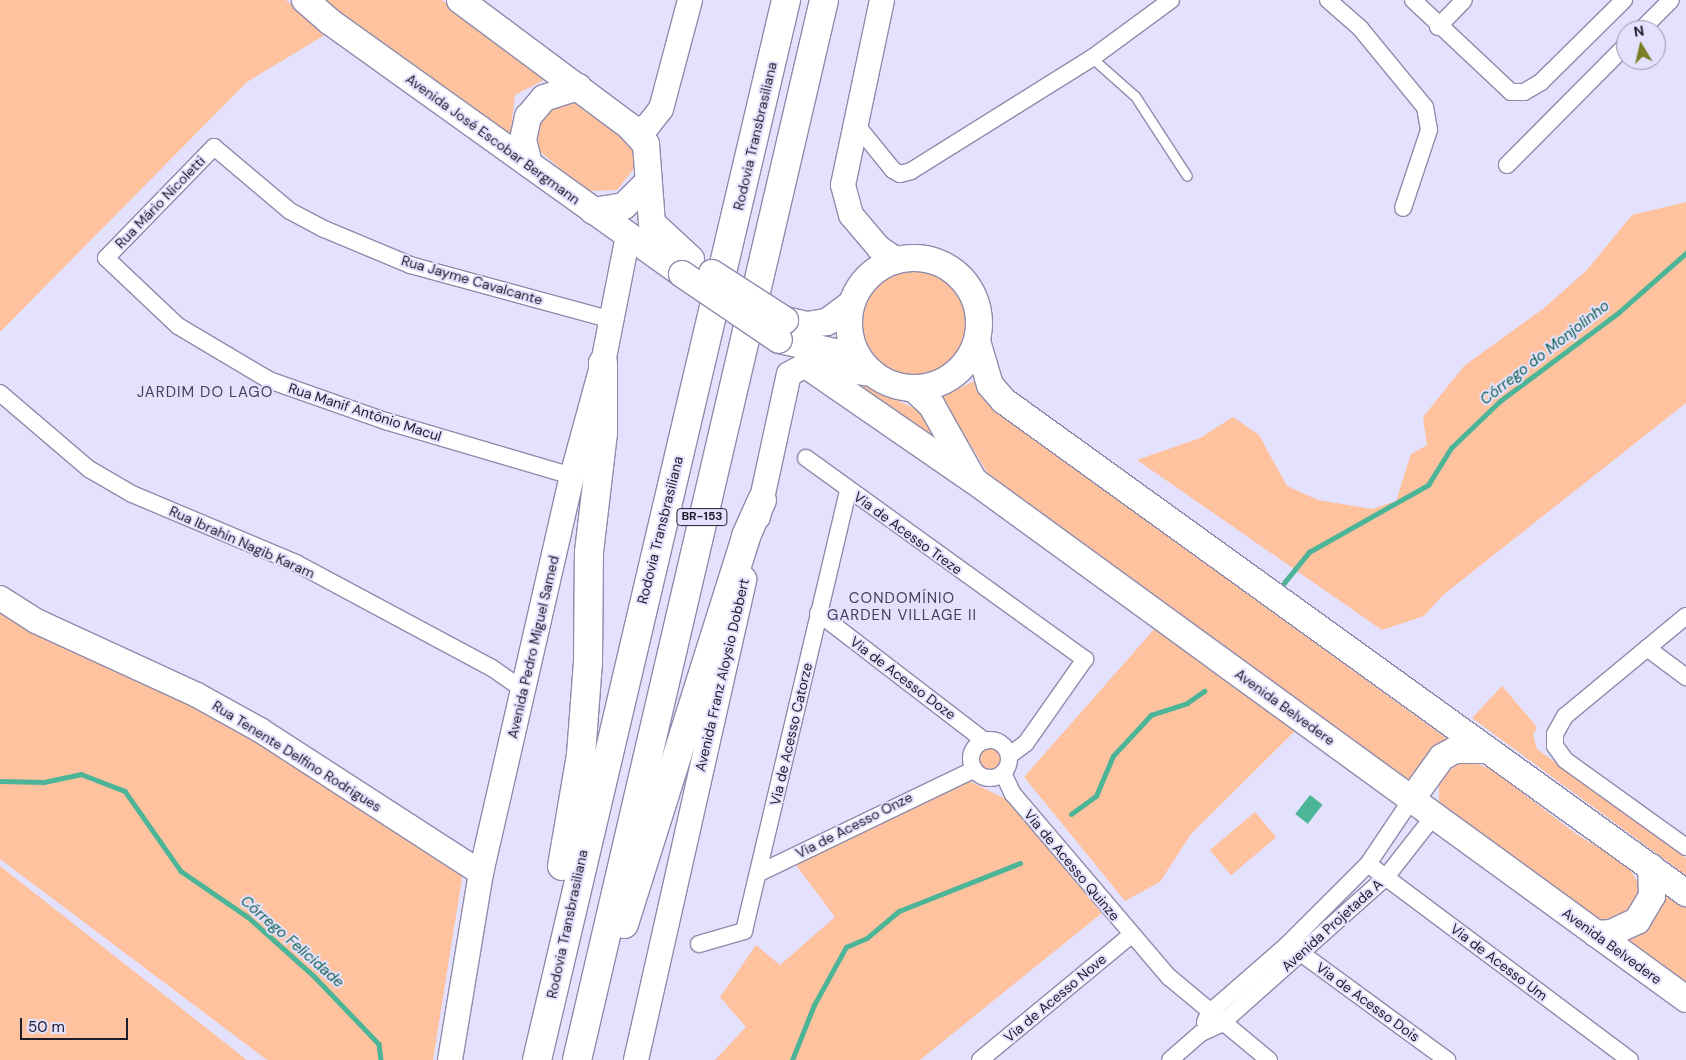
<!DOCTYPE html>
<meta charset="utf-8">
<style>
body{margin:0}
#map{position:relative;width:1686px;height:1060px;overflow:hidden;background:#e4e1fe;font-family:"DM Sans",sans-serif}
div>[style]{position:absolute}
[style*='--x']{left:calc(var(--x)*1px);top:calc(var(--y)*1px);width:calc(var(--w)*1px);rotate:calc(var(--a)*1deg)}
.green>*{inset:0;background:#fec29f;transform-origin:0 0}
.round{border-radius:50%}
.water>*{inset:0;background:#4db597;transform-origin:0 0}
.stream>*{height:4.5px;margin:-2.25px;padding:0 2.25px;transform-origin:2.25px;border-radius:2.25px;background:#4db597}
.roads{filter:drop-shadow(1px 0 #8f8bac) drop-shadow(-1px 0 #8f8bac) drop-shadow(0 1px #8f8bac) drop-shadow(0 -1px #8f8bac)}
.lane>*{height:9px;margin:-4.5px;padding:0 4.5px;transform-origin:4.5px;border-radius:4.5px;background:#fff}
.street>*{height:16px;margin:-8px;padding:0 8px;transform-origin:8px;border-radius:8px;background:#fff}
.street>.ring{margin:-8px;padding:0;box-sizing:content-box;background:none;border:16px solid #fff;border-radius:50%}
.secondary>*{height:24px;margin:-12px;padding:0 12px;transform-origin:12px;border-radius:12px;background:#fff}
.primary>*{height:26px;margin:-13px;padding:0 13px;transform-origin:13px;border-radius:13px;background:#fff}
.primary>.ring{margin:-13px;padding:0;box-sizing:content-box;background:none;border:26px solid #fff;border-radius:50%}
.highway>*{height:28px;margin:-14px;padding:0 14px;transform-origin:14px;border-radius:14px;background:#fff}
.bridges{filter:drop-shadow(1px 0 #8f8bac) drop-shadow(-1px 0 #8f8bac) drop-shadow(0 1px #8f8bac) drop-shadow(0 -1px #8f8bac)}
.primary-bridge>*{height:26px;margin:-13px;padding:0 13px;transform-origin:13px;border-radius:13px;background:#fff}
span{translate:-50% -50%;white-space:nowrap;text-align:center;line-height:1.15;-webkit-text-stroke:4px #e4e1fe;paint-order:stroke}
.shield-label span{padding:1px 4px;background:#e4e1fe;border:1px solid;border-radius:4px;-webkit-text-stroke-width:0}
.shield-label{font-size:12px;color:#1e1c29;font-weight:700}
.street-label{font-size:14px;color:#1e1c29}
.water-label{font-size:15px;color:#0d614d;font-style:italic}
.neighbourhood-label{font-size:15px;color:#45405e;letter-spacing:1px}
.north{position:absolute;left:1616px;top:20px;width:50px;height:50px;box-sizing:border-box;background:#e4e1fe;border:1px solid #9592a9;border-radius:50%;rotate:351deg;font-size:14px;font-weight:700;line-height:20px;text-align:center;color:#1e1c29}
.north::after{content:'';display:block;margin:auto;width:18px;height:22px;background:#7a7d26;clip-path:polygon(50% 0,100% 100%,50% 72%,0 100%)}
.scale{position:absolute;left:20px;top:1018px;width:108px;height:22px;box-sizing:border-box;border:2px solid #1e1c29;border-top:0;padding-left:6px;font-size:15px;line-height:18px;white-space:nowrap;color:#1e1c29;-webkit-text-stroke:4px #e4e1fe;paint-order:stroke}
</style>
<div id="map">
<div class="green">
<i style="clip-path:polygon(0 0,286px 0,328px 33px,247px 82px,0 332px)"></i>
<i style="clip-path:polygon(322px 0,442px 0,544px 80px,515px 95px,510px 137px)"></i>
<i style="clip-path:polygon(577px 99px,635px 148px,635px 167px,617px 190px,587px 191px,537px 149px,534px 141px,544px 108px)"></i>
<i style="clip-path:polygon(1686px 202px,1686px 403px,1443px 595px,1424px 616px,1382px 630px,1137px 460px,1200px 438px,1233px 417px,1259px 435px,1287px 486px,1318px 500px,1372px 509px,1396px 501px,1411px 454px,1427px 445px,1423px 417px,1464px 366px,1544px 308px,1586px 271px,1632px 215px)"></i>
<i class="round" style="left:859px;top:267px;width:110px;height:110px"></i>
<i style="clip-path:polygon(853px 380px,916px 409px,944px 445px,852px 382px)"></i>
<i style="clip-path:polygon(974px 381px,1003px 417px,1450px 741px,1405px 782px,988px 474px,942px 397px)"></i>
<i style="clip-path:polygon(0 606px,195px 700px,459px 867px,462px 878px,433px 1060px,267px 1060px,0 859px)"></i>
<i style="clip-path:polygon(1157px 626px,1295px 731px,1191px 834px,1160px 882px,1125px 901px,1024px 777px)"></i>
<i style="clip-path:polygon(1502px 686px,1537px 727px,1533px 735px,1537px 749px,1686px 858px,1686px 875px,1472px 718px)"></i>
<i class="round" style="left:977px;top:747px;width:26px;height:26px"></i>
<i style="clip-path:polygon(1459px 763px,1476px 763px,1492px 770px,1575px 833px,1628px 866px,1641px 888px,1633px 911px,1605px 921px,1597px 918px,1439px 803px,1439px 780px)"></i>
<i style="clip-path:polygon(965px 779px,1006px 799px,1102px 913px,920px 1060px,715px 1060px,746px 1027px,720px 997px,756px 945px,780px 965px,835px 917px,796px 865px)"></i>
<i style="left:1255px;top:812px;width:33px;height:59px;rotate:50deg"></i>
<i style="clip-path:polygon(0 866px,247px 1060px,0 1060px)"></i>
<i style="clip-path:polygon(1660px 888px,1686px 907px,1686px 987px,1617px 938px)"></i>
</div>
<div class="water">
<i style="left:1310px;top:795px;width:16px;height:24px;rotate:38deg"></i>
</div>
<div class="stream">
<i style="--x:1284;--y:583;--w:40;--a:-51"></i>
<i style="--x:1309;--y:552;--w:137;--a:-29.4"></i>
<i style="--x:1428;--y:485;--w:44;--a:-58.1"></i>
<i style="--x:1451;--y:448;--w:68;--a:-43.8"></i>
<i style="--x:1500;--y:401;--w:147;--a:-36.7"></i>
<i style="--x:1618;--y:313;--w:91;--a:-41.4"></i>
<i style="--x:0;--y:781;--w:44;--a:1.3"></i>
<i style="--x:44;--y:782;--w:38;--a:-12"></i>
<i style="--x:81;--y:774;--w:47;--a:21.1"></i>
<i style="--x:125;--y:791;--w:98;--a:55"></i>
<i style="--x:181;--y:871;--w:81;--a:34.5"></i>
<i style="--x:248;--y:917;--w:89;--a:41.8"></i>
<i style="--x:314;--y:976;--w:94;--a:46.3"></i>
<i style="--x:379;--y:1044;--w:16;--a:83"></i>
<i style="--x:1071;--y:814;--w:31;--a:-36"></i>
<i style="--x:1096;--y:796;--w:43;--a:-67"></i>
<i style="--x:1113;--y:756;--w:56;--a:-47.2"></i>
<i style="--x:1151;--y:715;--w:38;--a:-18"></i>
<i style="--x:1187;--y:703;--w:21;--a:-35"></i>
<i style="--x:792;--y:1060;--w:59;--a:-68.2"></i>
<i style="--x:814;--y:1005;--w:66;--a:-61.1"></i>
<i style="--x:846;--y:947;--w:23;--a:-23"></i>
<i style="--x:867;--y:938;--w:42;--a:-40.2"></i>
<i style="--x:899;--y:911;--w:130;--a:-21.6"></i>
</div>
<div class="roads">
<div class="lane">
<i style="--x:1092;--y:58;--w:57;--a:41.5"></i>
<i style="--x:1135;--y:96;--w:95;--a:57"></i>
</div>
<div class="street">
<i style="--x:1328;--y:0;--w:43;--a:41.2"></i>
<i style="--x:1360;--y:28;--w:102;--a:50.6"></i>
<i style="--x:1425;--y:107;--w:23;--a:80"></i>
<i style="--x:1429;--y:130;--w:82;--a:108.4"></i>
<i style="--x:1413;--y:0;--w:134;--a:43.2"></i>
<i style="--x:1511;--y:92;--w:13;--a:0"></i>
<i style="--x:1524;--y:92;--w:20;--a:-30"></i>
<i style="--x:1541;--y:82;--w:117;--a:-44.7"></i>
<i style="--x:1438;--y:27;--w:37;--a:-46"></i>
<i style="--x:1641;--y:30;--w:42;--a:-45"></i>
<i style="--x:854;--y:122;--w:62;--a:50.9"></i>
<i style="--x:893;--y:170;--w:8;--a:30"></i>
<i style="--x:900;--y:174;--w:11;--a:-15"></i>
<i style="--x:911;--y:171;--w:213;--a:-32"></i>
<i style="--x:1092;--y:58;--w:98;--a:-36.3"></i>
<i style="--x:1507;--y:165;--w:169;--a:-45.2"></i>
<i style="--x:0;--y:393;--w:117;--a:40.5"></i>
<i style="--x:89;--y:469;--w:50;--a:30.2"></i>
<i style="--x:132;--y:494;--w:178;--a:22.8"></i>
<i style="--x:296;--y:563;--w:222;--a:28.2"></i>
<i style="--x:492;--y:668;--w:38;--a:35"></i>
<i style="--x:806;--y:458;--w:344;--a:35.8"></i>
<i style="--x:1085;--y:659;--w:103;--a:125.1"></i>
<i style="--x:1026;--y:743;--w:21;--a:143"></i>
<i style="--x:572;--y:476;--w:192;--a:-163.6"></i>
<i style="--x:388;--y:422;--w:126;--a:-160.6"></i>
<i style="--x:269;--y:380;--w:106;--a:-149.3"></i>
<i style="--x:178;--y:326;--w:99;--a:-136.6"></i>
<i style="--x:106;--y:258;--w:155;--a:-45.8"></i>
<i style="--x:214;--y:147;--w:99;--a:40.1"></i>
<i style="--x:290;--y:211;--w:38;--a:28"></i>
<i style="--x:324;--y:229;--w:93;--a:22.7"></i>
<i style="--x:410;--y:265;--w:210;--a:15.2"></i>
<i style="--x:818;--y:613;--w:210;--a:37.5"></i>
<i style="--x:1686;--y:616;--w:157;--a:140.4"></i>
<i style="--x:1565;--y:716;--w:21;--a:119"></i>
<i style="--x:1555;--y:734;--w:12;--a:90"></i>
<i style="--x:1555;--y:746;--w:17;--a:54"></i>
<i style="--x:1565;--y:760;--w:149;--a:35.7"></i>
<i style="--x:1647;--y:648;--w:49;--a:36.6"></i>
<i class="ring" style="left:971px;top:740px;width:22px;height:22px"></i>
<i style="--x:1003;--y:773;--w:23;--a:65"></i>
<i style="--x:1013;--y:794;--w:240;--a:49.6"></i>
<i style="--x:1169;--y:977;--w:130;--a:39.7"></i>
<i style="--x:1368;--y:864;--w:327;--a:36.8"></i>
<i style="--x:759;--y:873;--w:237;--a:-25.7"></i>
<i style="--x:699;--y:944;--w:47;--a:-16.1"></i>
<i style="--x:744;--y:931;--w:453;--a:-76.7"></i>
<i style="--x:1294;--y:948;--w:190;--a:36.2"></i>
<i style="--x:1205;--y:1022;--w:10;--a:-66"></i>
<i style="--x:1209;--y:1013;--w:105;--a:-41.1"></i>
<i style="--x:1288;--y:944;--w:113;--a:-45"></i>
<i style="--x:1368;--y:864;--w:77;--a:-56.1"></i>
<i style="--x:980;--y:1060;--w:196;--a:-39.6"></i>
<i style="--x:1170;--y:1060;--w:41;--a:-41.1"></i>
<i style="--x:1201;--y:1033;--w:22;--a:-24"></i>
<i style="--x:1221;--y:1024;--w:221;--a:-41.7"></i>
<i style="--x:1386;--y:877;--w:76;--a:-51.9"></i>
</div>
<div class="secondary">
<i style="--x:882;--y:0;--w:189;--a:101.9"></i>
<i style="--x:843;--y:185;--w:31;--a:75"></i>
<i style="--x:851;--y:215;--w:43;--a:49.7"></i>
<i style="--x:879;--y:248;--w:22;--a:34"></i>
<i style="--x:632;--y:129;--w:14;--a:-4"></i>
<i style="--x:646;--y:128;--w:24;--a:-52"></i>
<i style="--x:661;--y:109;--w:113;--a:-75.1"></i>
<i style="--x:758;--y:517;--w:146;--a:-77.8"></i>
<i style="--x:789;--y:374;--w:19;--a:-28"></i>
<i style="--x:806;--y:365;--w:67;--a:7.8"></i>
<i style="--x:0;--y:598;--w:43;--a:32.6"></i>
<i style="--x:36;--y:621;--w:177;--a:24.7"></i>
<i style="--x:197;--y:695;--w:72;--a:29.1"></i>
<i style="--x:260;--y:730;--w:263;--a:32.9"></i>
<i style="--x:450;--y:1060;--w:190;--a:-80.6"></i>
<i style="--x:481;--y:873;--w:407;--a:-77.1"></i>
<i style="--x:572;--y:476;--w:117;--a:-74.7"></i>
<i style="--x:603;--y:363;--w:129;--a:-78.9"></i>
<i style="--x:636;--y:1060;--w:493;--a:-77.3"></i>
</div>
<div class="primary">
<i style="--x:305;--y:0;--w:32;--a:41"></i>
<i style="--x:329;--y:21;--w:434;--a:35.6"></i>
<i style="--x:460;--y:0;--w:209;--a:36.7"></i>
<i style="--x:628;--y:125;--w:26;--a:47"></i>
<i style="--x:646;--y:144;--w:79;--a:85.7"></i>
<i style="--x:652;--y:223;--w:53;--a:42.7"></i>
<i style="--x:529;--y:164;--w:25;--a:-104"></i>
<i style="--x:523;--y:140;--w:24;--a:-78"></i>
<i style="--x:528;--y:117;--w:25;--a:-50"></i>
<i style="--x:544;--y:98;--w:36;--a:-18"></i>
<i style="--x:593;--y:211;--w:31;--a:-9"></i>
<i style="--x:624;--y:206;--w:33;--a:-45"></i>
<i class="ring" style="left:849px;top:258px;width:104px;height:104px"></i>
<i style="--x:785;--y:320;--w:23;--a:13"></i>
<i style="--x:807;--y:325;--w:20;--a:-9"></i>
<i style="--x:827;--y:322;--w:30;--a:-37"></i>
<i style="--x:779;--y:340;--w:81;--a:12.1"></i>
<i style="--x:977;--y:341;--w:46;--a:73.5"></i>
<i style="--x:990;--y:385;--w:21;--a:49"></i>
<i style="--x:1004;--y:401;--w:841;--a:35.81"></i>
<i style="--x:806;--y:365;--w:203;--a:34.6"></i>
<i style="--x:973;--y:480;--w:882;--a:36.05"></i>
<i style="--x:913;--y:388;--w:26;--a:43"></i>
<i style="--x:932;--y:406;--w:84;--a:60.7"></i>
<i style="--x:1411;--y:800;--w:53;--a:-54.2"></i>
<i style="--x:1442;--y:757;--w:15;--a:-28"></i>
<i style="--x:1455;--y:750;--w:29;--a:0"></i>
<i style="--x:1596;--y:934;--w:15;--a:-4"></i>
<i style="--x:1611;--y:933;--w:29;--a:-25"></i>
<i style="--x:1637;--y:921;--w:29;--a:-59"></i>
<i style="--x:1652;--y:896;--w:29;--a:-92"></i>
</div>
<div class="highway">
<i style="--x:562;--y:866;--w:113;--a:-80.3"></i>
<i style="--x:581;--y:755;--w:93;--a:-85.7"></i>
<i style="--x:588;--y:662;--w:110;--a:-89.5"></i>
<i style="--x:589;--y:552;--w:120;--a:-83.3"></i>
<i style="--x:603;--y:433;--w:70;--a:-90"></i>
<i style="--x:624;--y:924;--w:407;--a:-72.5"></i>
<i style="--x:746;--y:536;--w:39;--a:-66"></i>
<i style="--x:537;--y:1060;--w:1089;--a:-76.78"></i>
<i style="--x:577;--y:1060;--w:1088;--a:-76.88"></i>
</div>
</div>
<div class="bridges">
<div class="primary-bridge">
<i style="--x:712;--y:273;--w:87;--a:32.8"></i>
<i style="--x:682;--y:274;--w:117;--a:34.2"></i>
</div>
</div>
<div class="shield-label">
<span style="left:702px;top:517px">BR-153</span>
</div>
<div class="street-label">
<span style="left:755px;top:136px;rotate:-77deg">Rodovia Transbrasiliana</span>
<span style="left:493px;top:139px;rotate:36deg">Avenida José Escobar Bergmann</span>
<span style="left:160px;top:202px;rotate:-46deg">Rua Mário Nicoletti</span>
<span style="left:472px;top:280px;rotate:16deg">Rua Jayme Cavalcante</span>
<span style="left:365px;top:412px;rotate:18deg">Rua Manif Antônio Macul</span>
<span style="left:660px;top:530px;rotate:-76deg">Rodovia Transbrasiliana</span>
<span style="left:908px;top:533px;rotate:36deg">Via de Acesso Treze</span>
<span style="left:242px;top:542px;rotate:24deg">Rua Ibrahin Nagib Karam</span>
<span style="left:533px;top:647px;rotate:-77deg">Avenida Pedro Miguel Samed</span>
<span style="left:722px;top:675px;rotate:-77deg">Avenida Franz Aloysio Dobbert</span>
<span style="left:903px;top:678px;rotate:37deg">Via de Acesso Doze</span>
<span style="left:1285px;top:707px;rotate:36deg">Avenida Belvedere</span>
<span style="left:791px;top:734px;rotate:-77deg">Via de Acesso Catorze</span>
<span style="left:297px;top:756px;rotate:32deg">Rua Tenente Delfino Rodrigues</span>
<span style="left:854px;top:825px;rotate:-27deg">Via de Acesso Onze</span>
<span style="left:1072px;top:865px;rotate:50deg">Via de Acesso Quinze</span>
<span style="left:567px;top:924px;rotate:-78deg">Rodovia Transbrasiliana</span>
<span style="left:1332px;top:925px;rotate:-42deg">Avenida Projetada A</span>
<span style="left:1612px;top:946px;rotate:36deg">Avenida Belvedere</span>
<span style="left:1499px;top:962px;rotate:37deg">Via de Acesso Um</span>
<span style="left:1055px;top:998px;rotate:-40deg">Via de Acesso Nove</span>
<span style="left:1368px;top:1002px;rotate:36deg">Via de Acesso Dois</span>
</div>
<div class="water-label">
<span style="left:1545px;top:353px;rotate:-38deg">Córrego do Monjolinho</span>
<span style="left:292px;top:942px;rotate:41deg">Córrego Felicidade</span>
</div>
<div class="neighbourhood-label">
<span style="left:205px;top:393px">JARDIM DO LAGO</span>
<span style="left:902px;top:607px">CONDOMÍNIO<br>GARDEN VILLAGE II</span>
</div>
<div class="north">N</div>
<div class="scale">50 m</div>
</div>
